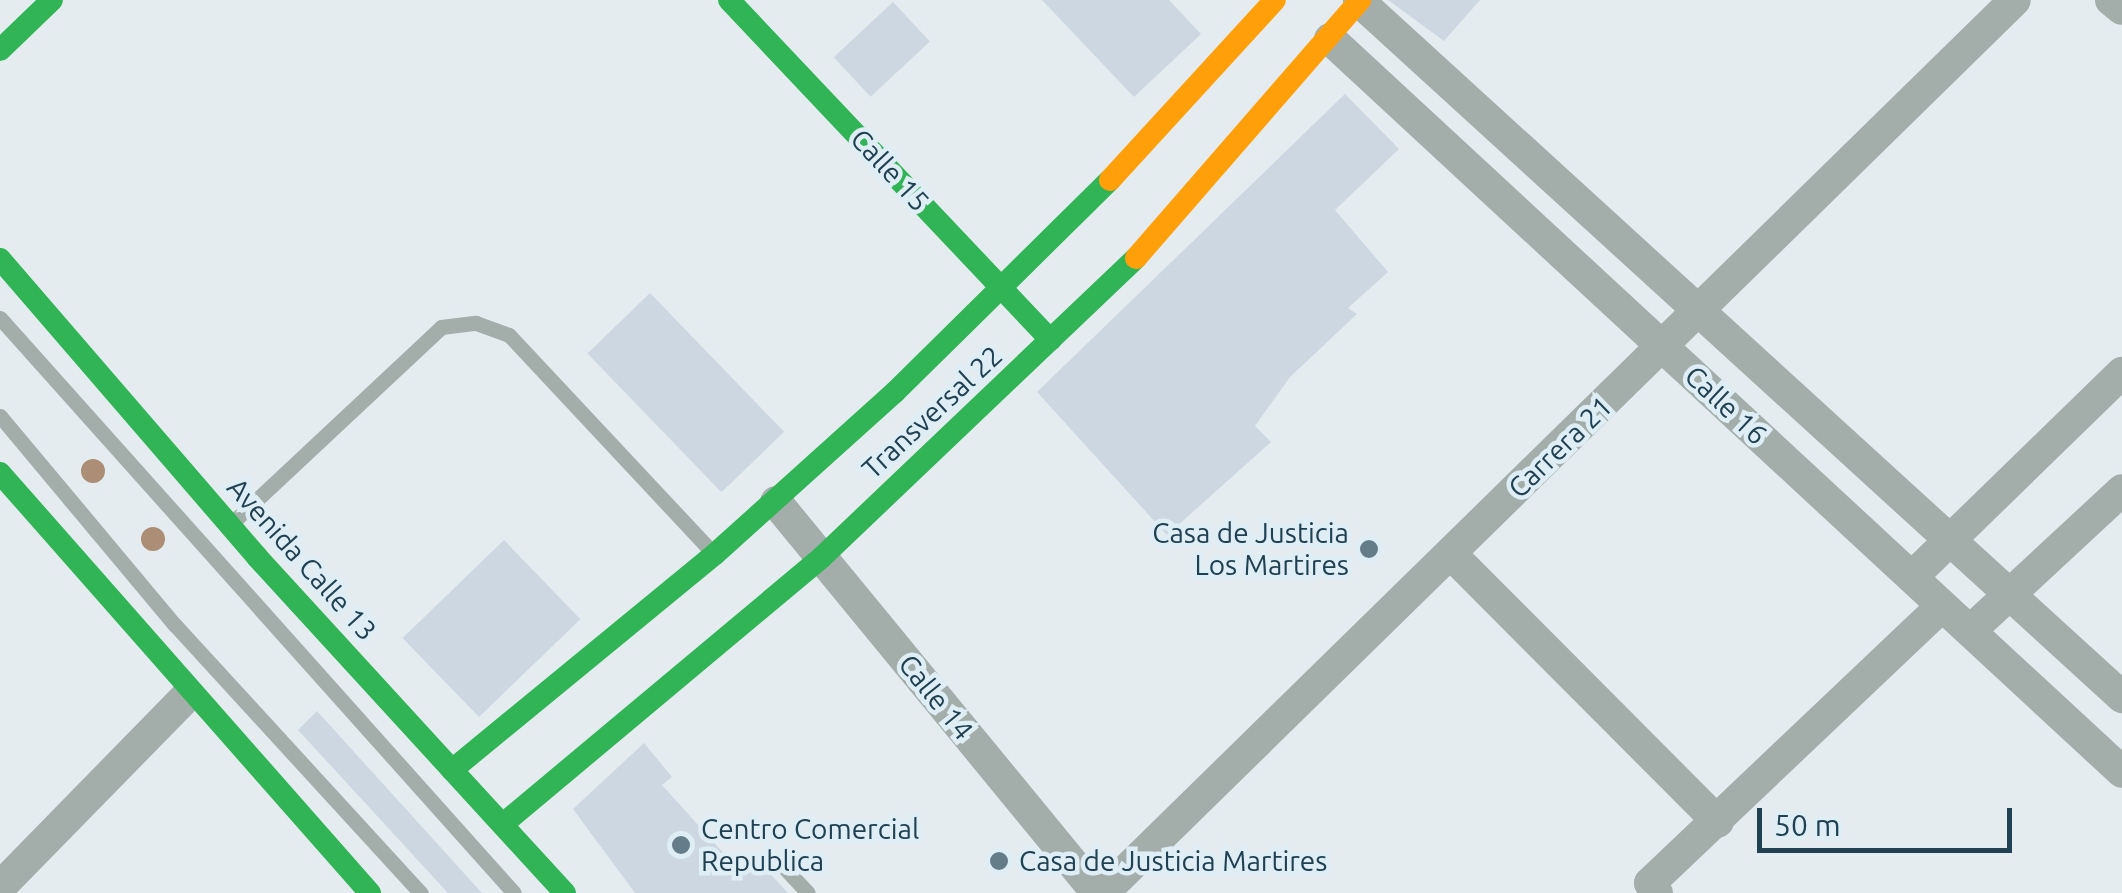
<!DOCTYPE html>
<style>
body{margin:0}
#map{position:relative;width:2122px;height:893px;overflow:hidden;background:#e4ecf0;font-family:Ubuntu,sans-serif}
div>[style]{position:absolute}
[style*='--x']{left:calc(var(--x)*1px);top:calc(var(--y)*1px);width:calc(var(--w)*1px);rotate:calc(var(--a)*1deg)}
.building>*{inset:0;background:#ccd7e2;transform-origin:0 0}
.lane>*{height:15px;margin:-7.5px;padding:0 7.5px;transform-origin:7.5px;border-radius:7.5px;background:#a3aeab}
.street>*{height:32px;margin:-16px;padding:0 16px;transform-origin:16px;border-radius:16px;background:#a3aeab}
.fast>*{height:22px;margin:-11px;padding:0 11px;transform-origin:11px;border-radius:11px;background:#30b455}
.slow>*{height:22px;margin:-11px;padding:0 11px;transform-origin:11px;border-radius:11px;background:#ff9f0a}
.trees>*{width:24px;height:24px;margin:-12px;border-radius:50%;background:#ac8d76}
.dots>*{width:28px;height:28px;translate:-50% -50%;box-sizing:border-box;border:5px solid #dfedf5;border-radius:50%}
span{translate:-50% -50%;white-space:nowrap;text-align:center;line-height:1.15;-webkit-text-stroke:9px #dfedf5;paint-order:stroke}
.street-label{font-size:28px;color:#204151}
.poi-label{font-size:28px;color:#204151}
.right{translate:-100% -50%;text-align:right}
.left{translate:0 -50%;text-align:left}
.scale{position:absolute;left:1757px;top:808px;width:255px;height:45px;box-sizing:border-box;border:5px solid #204151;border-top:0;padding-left:12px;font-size:30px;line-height:35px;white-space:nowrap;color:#204151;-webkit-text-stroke:8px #dfedf5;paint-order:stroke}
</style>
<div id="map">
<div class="building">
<i style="clip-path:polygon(1042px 0,1169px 0,1201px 34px,1134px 97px)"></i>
<i style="clip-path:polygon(1388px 0,1480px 0,1444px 41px)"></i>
<i style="left:893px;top:2px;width:54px;height:81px;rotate:47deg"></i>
<i style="clip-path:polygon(1345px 94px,1399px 149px,1335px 210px,1388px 272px,1348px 308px,1357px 314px,1290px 377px,1255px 426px,1271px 442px,1167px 535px,1037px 392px)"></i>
<i style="left:650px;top:293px;width:193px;height:87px;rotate:46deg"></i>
<i style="left:504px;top:540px;width:110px;height:141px;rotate:46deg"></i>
<i style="clip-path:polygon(317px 711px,482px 893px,448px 893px,298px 730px)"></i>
<i style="clip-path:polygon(644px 743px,672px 777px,662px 785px,737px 868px,753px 855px,788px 893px,635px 893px,573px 809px)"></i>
</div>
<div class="lane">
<i style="--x:0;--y:318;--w:771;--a:48.21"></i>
<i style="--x:0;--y:416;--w:273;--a:50.1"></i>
<i style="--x:175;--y:625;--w:364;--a:47.5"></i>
<i style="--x:234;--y:521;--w:284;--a:-43.1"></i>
<i style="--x:441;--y:327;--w:35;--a:-7"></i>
<i style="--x:476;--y:323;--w:35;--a:20"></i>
<i style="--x:509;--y:335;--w:297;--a:46.9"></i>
<i style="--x:779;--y:862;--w:42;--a:46.9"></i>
</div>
<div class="street">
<i style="--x:2111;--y:0;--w:14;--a:39"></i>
<i style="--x:1359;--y:1;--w:1033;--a:42.37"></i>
<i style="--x:1330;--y:39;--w:1079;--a:42.78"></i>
<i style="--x:776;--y:502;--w:506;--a:50.61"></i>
<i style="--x:1451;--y:554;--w:378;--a:45.1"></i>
<i style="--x:1912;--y:577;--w:293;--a:-44.2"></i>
<i style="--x:1970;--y:631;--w:207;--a:-42.8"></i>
<i style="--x:0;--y:887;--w:269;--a:-45.6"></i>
<i style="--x:1103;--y:893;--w:1276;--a:-44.4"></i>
<i style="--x:1657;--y:893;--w:12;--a:-125"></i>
<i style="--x:1650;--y:883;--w:402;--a:-43.5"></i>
</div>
<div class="fast">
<i style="--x:729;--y:0;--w:468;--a:46.6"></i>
<i style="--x:0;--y:50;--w:72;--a:-43.9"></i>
<i style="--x:0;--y:259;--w:394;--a:49.2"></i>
<i style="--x:257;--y:557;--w:456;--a:47.5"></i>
<i style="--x:0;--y:473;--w:560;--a:48.62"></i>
<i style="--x:452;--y:770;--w:340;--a:-39.4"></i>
<i style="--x:715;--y:554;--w:242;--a:-42"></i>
<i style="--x:895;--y:392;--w:302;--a:-44.6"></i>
<i style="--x:503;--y:824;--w:415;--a:-39.9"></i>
<i style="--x:821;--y:558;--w:435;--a:-43.6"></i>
</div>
<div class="slow">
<i style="--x:1110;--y:180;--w:244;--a:-47.5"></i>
<i style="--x:1136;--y:258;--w:342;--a:-49"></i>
</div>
<div class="trees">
<i style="left:93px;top:471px"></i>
<i style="left:153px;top:539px"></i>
</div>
<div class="dots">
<i style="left:1369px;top:549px;background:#657d89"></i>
<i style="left:681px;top:845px;background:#657d89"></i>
<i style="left:999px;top:861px;background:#657d89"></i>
</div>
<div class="street-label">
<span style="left:890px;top:170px;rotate:47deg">Calle 15</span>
<span style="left:1726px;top:405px;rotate:43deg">Calle 16</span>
<span style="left:932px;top:412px;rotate:-43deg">Transversal 22</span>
<span style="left:1560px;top:447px;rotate:-44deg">Carrera 21</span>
<span style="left:302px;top:559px;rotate:48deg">Avenida Calle 13</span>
<span style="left:936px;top:697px;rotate:51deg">Calle 14</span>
</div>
<div class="poi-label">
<span class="right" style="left:1349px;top:549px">Casa de Justicia<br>Los Martires</span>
<span class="left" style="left:701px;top:845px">Centro Comercial<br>Republica</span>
<span class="left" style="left:1019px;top:861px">Casa de Justicia Martires</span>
</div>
<div class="scale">50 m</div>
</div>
